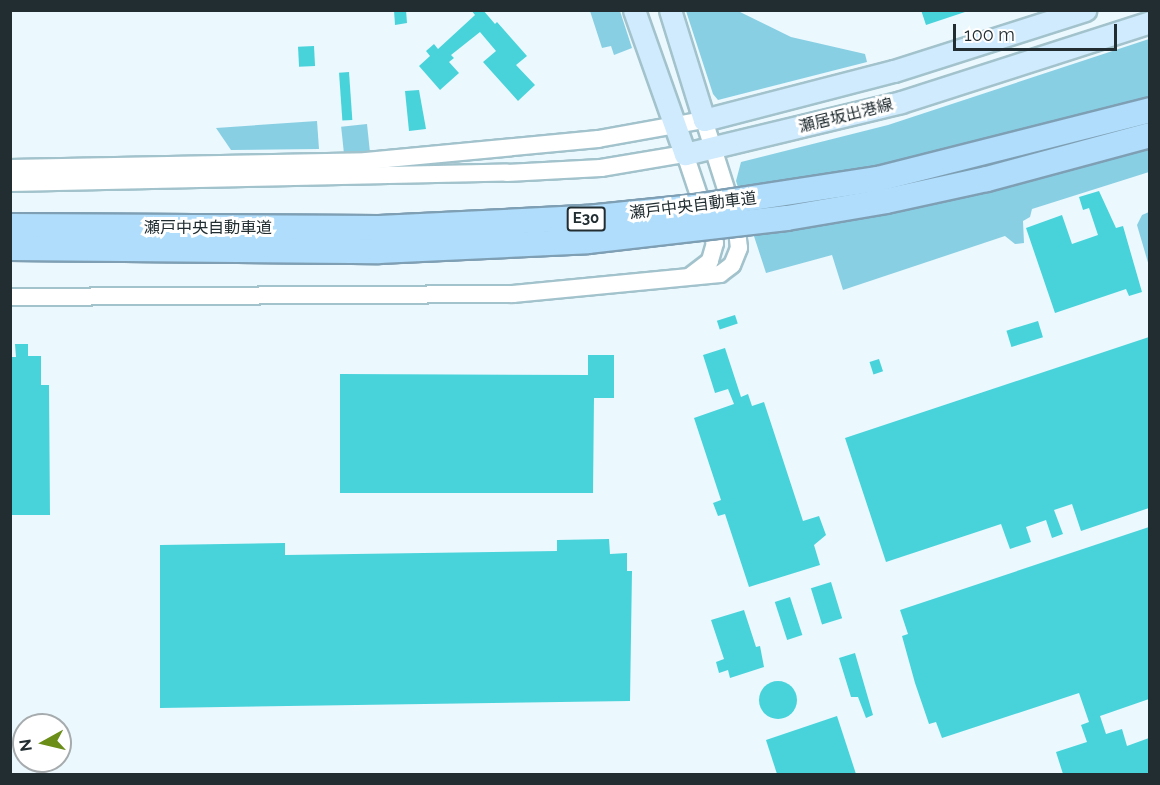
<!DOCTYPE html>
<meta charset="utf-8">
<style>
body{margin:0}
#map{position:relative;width:1160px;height:785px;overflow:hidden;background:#ebf8fd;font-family:Raleway,"Noto Sans JP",sans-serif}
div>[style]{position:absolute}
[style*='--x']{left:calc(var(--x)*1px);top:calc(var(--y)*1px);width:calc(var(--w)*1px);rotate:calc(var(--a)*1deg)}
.green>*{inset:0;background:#88cfe4;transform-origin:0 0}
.building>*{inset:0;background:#48d3db;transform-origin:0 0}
.round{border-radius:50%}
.roads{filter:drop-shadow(2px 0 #a2c2cc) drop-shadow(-2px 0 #a2c2cc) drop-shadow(0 2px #a2c2cc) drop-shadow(0 -2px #a2c2cc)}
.minor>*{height:16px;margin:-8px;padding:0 8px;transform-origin:8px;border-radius:8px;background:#fff}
.major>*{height:21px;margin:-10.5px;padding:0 10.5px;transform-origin:10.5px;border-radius:10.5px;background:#d0ebfd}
.rail>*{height:5px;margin-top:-2.5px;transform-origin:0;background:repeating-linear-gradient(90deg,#fff 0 9px,#586468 0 18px);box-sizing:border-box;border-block:2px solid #586468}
.bridges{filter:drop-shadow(2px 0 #7e9fb4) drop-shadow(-2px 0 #7e9fb4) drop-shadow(0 2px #7e9fb4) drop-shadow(0 -2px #7e9fb4)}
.highway-bridge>*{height:24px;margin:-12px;padding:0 12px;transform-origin:12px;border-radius:12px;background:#b0ddfb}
span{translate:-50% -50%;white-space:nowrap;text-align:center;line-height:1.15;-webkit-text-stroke:6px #fff;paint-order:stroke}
.shield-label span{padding:2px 4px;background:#fff;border:2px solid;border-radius:4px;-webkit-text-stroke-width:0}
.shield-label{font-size:15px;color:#212d31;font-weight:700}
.street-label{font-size:16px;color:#212d31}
.frame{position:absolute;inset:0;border:12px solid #212d31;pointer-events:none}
.north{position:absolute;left:12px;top:713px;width:60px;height:60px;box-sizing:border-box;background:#fff;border:2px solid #a6abad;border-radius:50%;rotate:262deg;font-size:16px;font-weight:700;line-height:24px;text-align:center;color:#212d31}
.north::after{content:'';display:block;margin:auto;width:21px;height:27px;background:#6a8e18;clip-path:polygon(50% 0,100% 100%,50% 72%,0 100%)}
.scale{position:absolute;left:953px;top:24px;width:164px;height:27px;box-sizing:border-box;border:3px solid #212d31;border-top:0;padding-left:8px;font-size:18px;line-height:21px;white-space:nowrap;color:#212d31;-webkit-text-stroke:4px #fff;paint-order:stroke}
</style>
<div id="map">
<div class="green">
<i style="clip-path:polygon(590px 11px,620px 11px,632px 48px,614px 55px,611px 46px,602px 48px)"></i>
<i style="clip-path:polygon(686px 11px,738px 11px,791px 37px,865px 54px,867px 62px,718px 100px,713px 94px)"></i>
<i style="clip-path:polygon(1149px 39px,1149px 172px,1032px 209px,1030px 217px,1023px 221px,1024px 243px,1015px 244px,1005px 236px,843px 290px,832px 255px,766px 273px,736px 181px,741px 162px,888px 125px)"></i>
<i style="clip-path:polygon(317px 121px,319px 149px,231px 150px,216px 128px)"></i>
<i style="left:367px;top:124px;width:28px;height:26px;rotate:84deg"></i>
<i style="clip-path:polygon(1149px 212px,1150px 212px,1149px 266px,1137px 225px,1142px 215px)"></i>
</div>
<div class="building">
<i style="clip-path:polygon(394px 10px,406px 10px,407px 23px,395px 25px)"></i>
<i style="clip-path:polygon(471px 10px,483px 10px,495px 24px,497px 22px,527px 56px,516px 65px,535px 85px,518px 101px,483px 62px,496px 51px,480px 32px,451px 55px,454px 58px,449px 62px,459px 73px,440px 90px,419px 66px,430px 56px,426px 51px,434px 44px,438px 49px,475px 15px)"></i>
<i style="clip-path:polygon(921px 10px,965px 10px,965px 12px,926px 25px)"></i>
<i style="left:314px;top:46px;width:20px;height:16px;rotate:87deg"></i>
<i style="left:349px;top:72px;width:48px;height:10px;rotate:86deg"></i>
<i style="clip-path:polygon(419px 90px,426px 129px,409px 131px,405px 91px)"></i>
<i style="clip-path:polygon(1099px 191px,1116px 228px,1123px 226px,1142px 292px,1129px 296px,1126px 289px,1055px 313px,1026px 228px,1062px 215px,1072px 244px,1098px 235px,1089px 208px,1083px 210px,1079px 197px)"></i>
<i style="left:735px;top:315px;width:9px;height:19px;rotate:72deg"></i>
<i style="left:1038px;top:321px;width:17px;height:33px;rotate:73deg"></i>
<i style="clip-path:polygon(1149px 337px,1149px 508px,1081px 531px,1072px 504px,1054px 510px,1063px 534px,1052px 538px,1046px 520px,1026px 527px,1031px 542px,1010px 549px,1001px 524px,886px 562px,845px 438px)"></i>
<i style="clip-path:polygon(15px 344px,28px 344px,28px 356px,41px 356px,41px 385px,49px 385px,50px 515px,10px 515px,10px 357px,16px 357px)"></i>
<i style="clip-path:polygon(725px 348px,741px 397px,748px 394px,752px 406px,764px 402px,803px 521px,819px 516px,826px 535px,814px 545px,820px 565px,749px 587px,725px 514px,718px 516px,713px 503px,721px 500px,694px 418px,734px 404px,728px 389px,715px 393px,703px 355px)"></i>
<i style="clip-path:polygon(588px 355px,614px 355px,614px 398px,594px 398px,593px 493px,340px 493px,340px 374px,588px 375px)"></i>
<i style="left:879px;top:359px;width:13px;height:10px;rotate:72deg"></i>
<i style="clip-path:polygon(1149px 527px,1149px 699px,1100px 716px,1106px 734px,1122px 729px,1127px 746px,1149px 738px,1149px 774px,1063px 774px,1056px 752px,1087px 742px,1081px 725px,1089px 722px,1079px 693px,942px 738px,936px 722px,929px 724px,915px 683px,902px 636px,908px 634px,900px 610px)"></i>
<i style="clip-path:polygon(609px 539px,610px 554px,627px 553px,627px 571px,632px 571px,630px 701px,160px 708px,160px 545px,285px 543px,285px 555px,557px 551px,557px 540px)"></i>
<i style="left:831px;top:582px;width:38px;height:21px;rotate:73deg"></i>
<i style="left:790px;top:597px;width:40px;height:16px;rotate:72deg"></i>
<i style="clip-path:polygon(744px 610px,756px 647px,760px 646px,764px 667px,730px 678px,728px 670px,719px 673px,716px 662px,724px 659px,711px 620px)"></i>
<i style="clip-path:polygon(855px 653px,873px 715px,866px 718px,858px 697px,851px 697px,839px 658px)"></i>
<i class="round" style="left:759px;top:681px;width:38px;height:38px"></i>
<i style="clip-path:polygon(837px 716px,856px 774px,777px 774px,766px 740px)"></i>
</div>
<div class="roads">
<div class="minor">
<i style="--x:10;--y:168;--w:356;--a:-1.1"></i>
<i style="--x:366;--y:161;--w:233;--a:-5.4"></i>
<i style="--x:598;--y:139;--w:108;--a:-10.2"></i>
<i style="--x:704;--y:120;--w:105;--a:72.3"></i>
<i style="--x:736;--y:220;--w:28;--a:84"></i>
<i style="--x:739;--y:248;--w:18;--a:112"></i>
<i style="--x:732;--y:265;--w:15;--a:143"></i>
<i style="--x:720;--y:274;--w:208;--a:174.5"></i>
<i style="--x:513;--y:294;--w:503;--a:179.66"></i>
<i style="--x:10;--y:183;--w:497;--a:-1.2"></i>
<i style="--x:507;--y:173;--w:94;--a:-3"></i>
<i style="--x:601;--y:168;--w:85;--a:-9.5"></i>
<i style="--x:685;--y:154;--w:94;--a:71.4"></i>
<i style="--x:715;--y:243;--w:19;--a:106"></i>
<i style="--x:710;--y:261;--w:25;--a:143"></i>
</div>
<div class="major">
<i style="--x:634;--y:10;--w:153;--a:70.5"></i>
<i style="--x:685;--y:154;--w:222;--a:-13.5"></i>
<i style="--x:901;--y:102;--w:262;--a:-17.8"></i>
<i style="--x:670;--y:10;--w:115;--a:72.8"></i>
<i style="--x:704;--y:120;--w:196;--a:-14.5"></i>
<i style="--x:894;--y:71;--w:201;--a:-17.7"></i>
</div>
</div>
<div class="rail">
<i style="--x:10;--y:234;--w:369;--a:0.5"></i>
<i style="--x:379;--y:237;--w:211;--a:-2.4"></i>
<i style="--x:590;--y:228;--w:294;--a:-7.8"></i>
<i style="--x:881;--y:188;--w:103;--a:-12.3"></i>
<i style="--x:982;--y:166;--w:174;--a:-15.3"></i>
</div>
<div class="bridges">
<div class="highway-bridge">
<i style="--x:10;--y:226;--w:369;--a:0.3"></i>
<i style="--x:379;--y:228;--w:208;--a:-2.8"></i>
<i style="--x:587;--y:218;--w:108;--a:-5.9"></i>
<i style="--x:694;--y:207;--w:186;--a:-8.7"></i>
<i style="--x:878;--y:179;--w:281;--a:-14.2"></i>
<i style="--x:10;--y:248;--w:369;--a:0.5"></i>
<i style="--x:379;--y:251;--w:209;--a:-2.7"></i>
<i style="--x:588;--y:241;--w:200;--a:-6.6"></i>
<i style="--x:787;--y:218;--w:100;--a:-9.7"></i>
<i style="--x:886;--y:201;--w:103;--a:-12.3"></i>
<i style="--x:987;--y:179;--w:169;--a:-15.1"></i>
</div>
</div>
<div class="shield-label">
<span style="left:586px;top:219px">E30</span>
</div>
<div class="street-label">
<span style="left:846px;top:116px;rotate:-14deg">瀬居坂出港線</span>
<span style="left:693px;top:206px;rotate:-7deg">瀬戸中央自動車道</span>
<span style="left:208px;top:228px">瀬戸中央自動車道</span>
</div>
<div class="frame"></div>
<div class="north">N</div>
<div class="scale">100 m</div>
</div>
